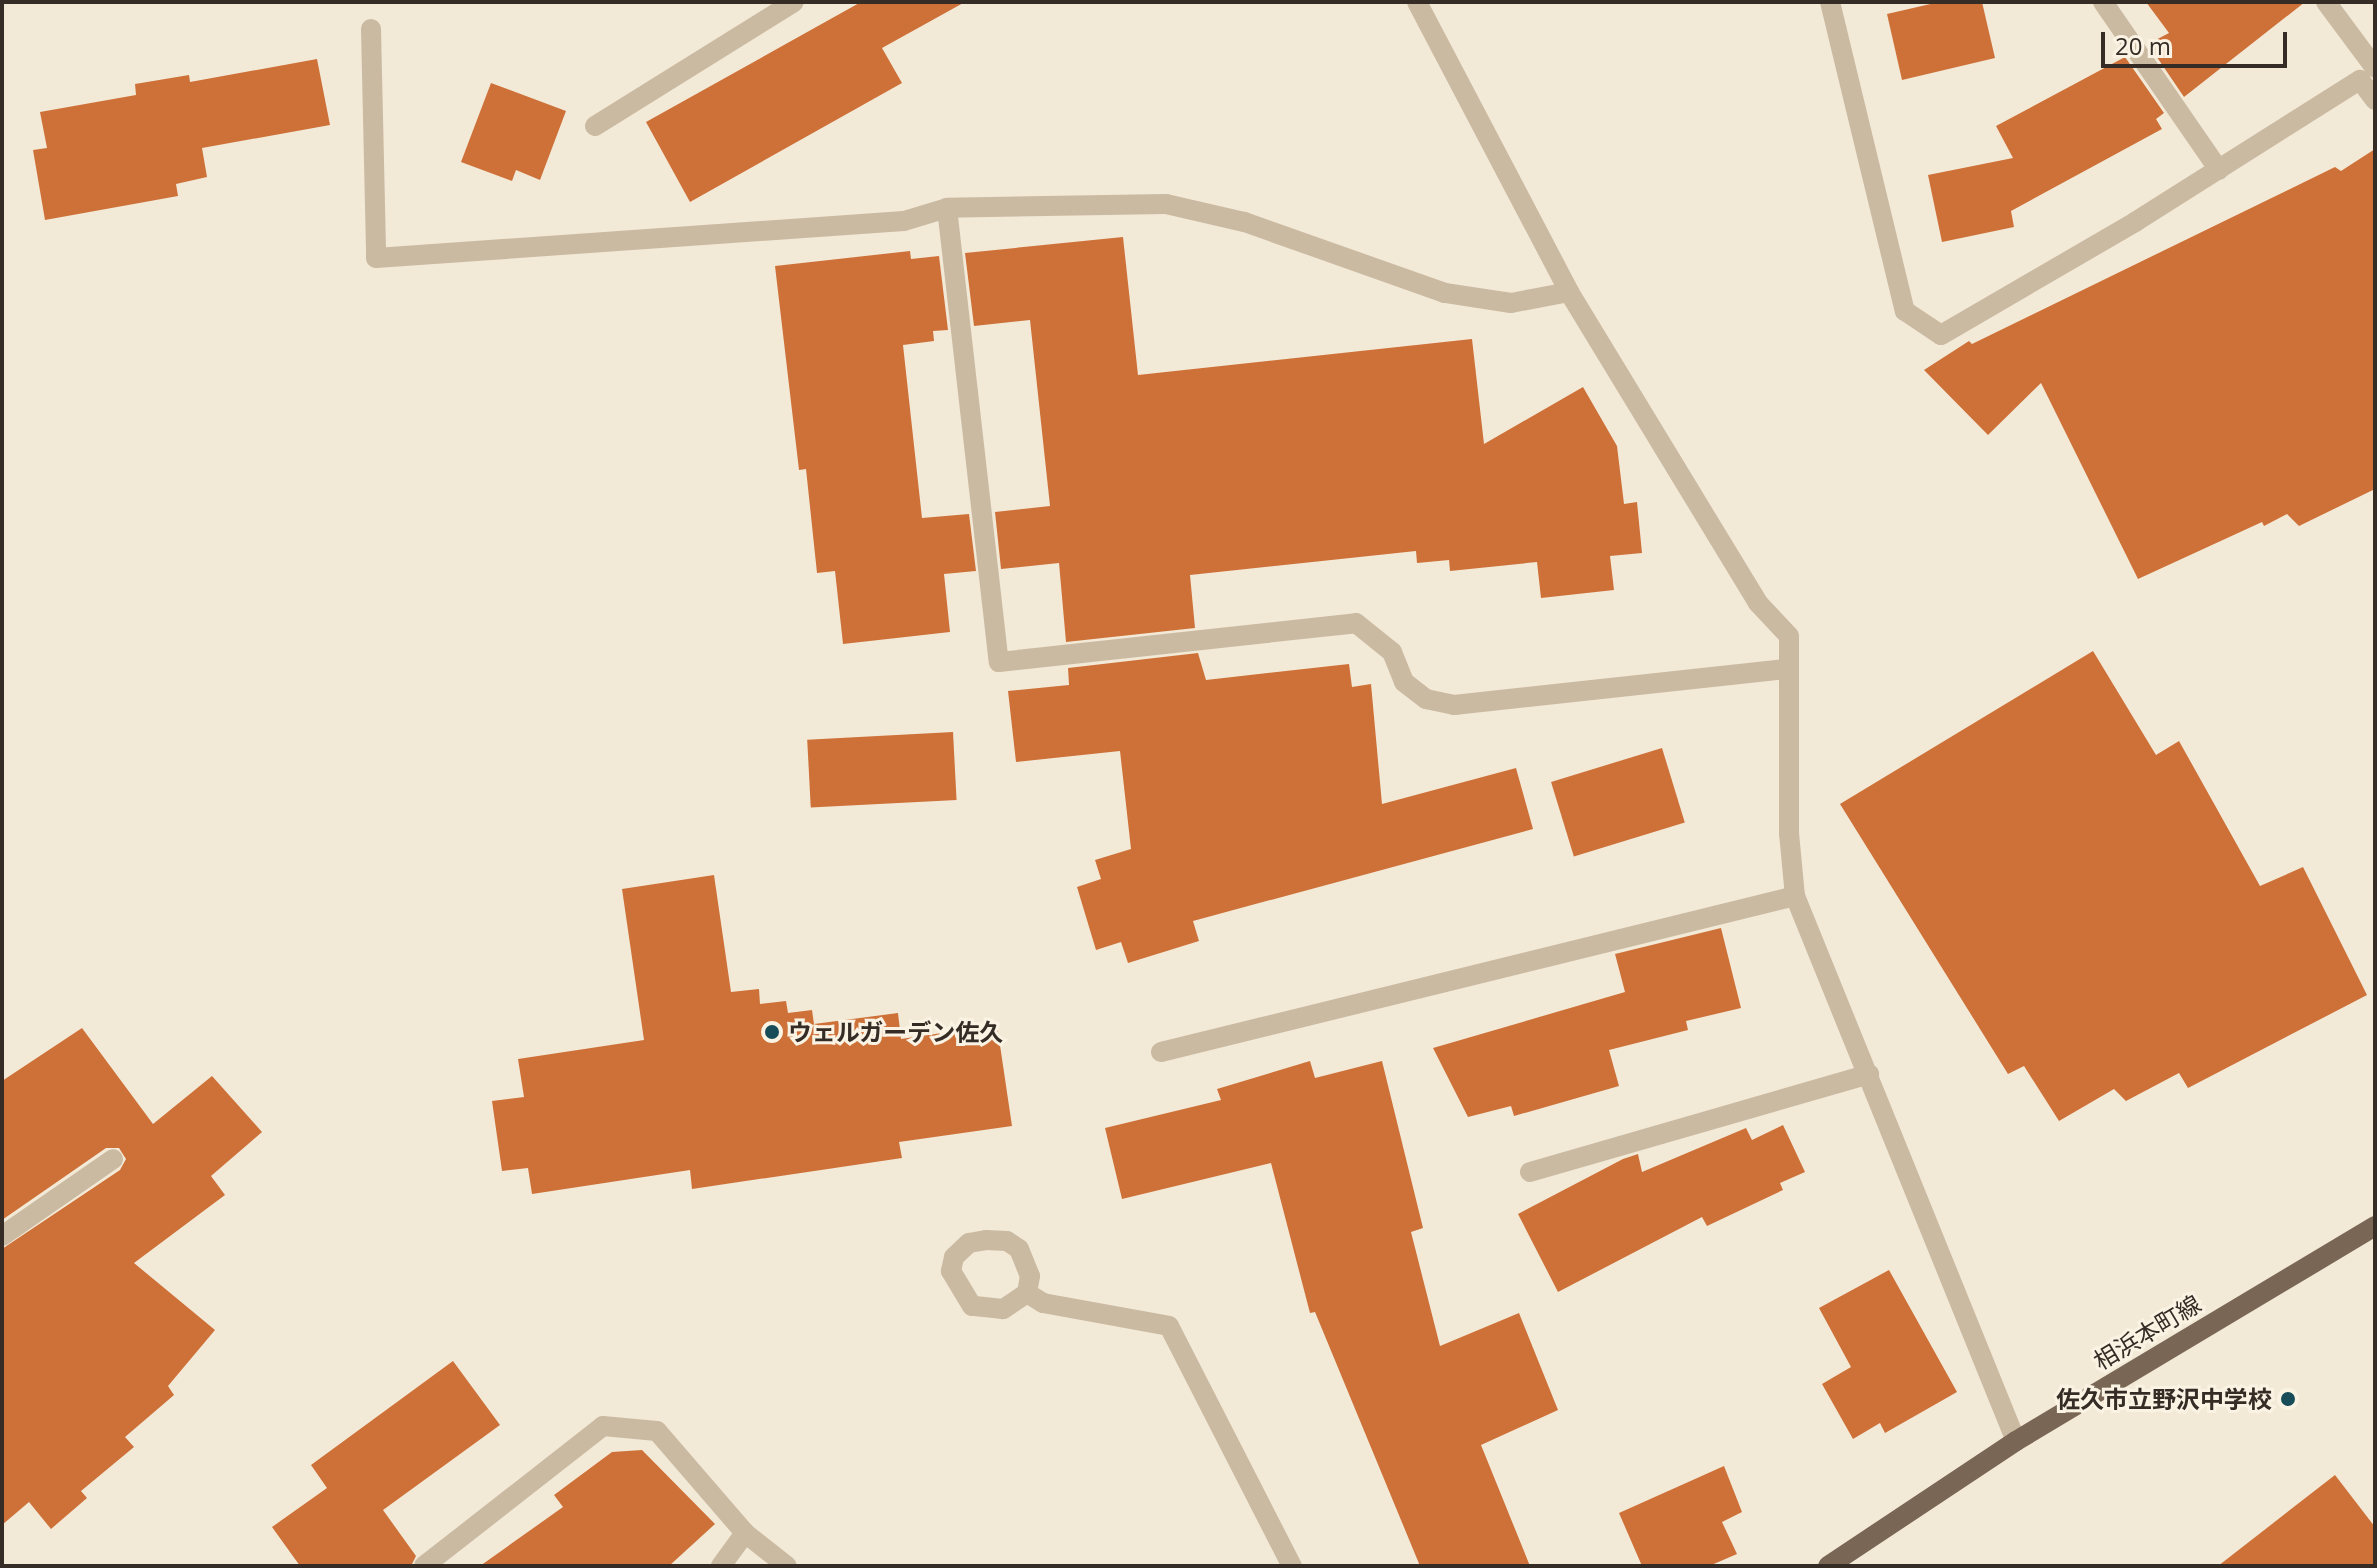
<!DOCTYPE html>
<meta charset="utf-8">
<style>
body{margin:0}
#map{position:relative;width:2377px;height:1568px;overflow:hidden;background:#f3e9d7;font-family:"Open Sans","Noto Sans JP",sans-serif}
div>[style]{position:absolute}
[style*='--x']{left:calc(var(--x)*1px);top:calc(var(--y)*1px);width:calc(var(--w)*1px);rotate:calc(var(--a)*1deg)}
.building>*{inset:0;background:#ce7139;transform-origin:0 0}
.minor>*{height:20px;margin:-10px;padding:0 10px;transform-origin:10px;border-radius:10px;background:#cbbaa2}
.major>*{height:20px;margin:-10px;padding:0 10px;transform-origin:10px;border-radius:10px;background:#796655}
.dots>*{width:22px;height:22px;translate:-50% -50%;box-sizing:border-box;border:4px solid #faf3e3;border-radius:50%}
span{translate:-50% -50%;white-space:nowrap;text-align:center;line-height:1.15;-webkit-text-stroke:6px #faf3e3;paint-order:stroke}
.poi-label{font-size:24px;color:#352c25;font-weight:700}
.left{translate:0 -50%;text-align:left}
.right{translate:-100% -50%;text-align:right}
.street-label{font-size:24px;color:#352c25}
.frame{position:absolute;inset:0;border:4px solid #352c25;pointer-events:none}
.scale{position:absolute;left:2101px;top:32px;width:186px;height:36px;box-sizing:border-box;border:4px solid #352c25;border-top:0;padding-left:10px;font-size:24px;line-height:28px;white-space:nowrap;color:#352c25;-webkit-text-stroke:6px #faf3e3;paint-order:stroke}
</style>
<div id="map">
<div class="building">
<i style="clip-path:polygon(861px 2px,965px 2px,882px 48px,902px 83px,690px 202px,646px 122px)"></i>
<i style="clip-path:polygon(1939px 2px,1982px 2px,1995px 58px,1902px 80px,1887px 14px)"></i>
<i style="clip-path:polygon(2146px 2px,2305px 2px,2184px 97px,2148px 44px,2169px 33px)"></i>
<i style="clip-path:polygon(2125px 57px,2164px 113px,2156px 119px,2162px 129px,2011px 211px,2014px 227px,1942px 242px,1928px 175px,2013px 158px,1996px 126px)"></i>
<i style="clip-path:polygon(317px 59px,330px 125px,202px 148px,207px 177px,176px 184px,178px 196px,45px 220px,33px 150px,47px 148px,40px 112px,136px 95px,135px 84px,189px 75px,190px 82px)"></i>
<i style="clip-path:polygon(491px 83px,566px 111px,540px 180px,516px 170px,512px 181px,461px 162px)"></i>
<i style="clip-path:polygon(2375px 149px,2375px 489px,2299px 526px,2287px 514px,2264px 526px,2262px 522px,2138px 579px,2041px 383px,1988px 435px,1924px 370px,1969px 341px,1972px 344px,2335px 167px,2341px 171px)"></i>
<i style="clip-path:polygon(1123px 237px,1138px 375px,1472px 339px,1484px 444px,1583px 387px,1617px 446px,1624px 504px,1637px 502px,1642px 553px,1610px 556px,1614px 590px,1541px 598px,1537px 562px,1450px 571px,1449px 560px,1417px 563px,1416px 551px,1190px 575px,1195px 628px,1066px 642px,1059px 563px,1001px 569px,995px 512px,1050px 506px,1030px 320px,974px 326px,965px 253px)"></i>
<i style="clip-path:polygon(910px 251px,911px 259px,939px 256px,948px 330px,933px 331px,934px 341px,903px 345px,922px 518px,969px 514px,976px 571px,944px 574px,950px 632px,843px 644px,835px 571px,817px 573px,806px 469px,799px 470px,775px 266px)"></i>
<i style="clip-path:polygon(2093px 651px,2156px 755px,2179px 741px,2260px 886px,2303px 867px,2367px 995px,2188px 1088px,2179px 1073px,2126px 1101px,2114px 1089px,2059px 1121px,2024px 1066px,2008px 1074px,1840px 804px)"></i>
<i style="clip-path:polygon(1198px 653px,1206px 680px,1349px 664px,1352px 687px,1371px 684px,1382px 804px,1516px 768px,1533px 829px,1193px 921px,1199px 941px,1128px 963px,1121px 942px,1096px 950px,1077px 887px,1101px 879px,1095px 860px,1131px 849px,1120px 751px,1016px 762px,1008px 691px,1069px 685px,1068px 668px)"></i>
<i style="left:953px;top:732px;width:68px;height:146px;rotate:87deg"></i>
<i style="left:1662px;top:748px;width:78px;height:116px;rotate:73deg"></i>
<i style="clip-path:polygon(714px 875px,731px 992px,759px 989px,760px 1004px,786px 1001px,788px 1013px,812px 1010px,814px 1024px,898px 1013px,901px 1039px,997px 1025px,1012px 1126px,899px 1142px,902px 1158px,692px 1189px,690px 1170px,532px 1194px,528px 1168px,502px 1171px,492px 1101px,524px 1097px,518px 1059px,644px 1040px,622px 889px)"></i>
<i style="clip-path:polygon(1721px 928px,1741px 1008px,1686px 1021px,1688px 1030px,1609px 1050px,1619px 1086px,1514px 1116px,1511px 1106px,1468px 1117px,1433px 1048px,1625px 992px,1615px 954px)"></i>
<i style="clip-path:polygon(82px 1028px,153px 1124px,212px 1076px,262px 1132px,211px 1176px,225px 1195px,134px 1263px,215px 1330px,168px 1386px,174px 1395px,125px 1437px,134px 1447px,81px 1491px,87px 1498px,51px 1529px,29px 1502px,2px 1525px,2px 1249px,120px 1170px,126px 1159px,119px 1148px,106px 1148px,2px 1220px,2px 1081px)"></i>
<i style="clip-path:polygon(1310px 1061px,1315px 1078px,1382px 1061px,1423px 1228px,1411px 1232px,1440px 1346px,1519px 1313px,1558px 1410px,1481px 1445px,1530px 1566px,1420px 1566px,1315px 1312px,1310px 1313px,1271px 1163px,1122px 1199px,1105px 1128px,1221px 1100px,1217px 1089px)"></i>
<i style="clip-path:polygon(1783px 1125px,1805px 1172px,1780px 1183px,1783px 1190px,1707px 1226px,1702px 1217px,1558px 1292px,1518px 1214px,1623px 1159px,1638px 1154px,1642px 1172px,1746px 1128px,1752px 1140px)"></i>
<i style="clip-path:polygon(1889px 1270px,1957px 1392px,1885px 1433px,1880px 1423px,1853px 1439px,1822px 1384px,1851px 1367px,1819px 1308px)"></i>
<i style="clip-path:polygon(453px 1361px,500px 1425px,383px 1510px,416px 1556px,411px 1566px,300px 1566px,272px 1527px,327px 1488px,311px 1465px)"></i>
<i style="clip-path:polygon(642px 1450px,715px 1524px,669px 1566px,480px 1566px,563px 1507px,554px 1495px,612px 1452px)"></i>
<i style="clip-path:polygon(1724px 1466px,1742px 1512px,1722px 1522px,1737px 1554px,1709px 1566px,1642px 1566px,1619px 1513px)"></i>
<i style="clip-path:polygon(2335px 1475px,2375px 1527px,2375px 1566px,2218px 1566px)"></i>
</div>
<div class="minor">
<i style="--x:1417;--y:2;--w:327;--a:62.3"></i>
<i style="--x:1569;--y:292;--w:364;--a:58.7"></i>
<i style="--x:1758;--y:603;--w:45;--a:46.8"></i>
<i style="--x:1789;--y:636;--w:197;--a:90"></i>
<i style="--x:1789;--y:833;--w:63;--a:84.6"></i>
<i style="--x:1795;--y:896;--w:588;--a:67.93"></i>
<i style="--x:1830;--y:2;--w:318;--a:76.4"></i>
<i style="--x:1905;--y:311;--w:43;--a:33.7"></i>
<i style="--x:1941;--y:335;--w:225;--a:-30.2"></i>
<i style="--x:2135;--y:222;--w:266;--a:-32.3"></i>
<i style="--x:2360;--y:80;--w:25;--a:53"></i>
<i style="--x:2103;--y:2;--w:204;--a:55.4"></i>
<i style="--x:2326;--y:2;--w:82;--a:53.4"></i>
<i style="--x:371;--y:29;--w:229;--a:88.7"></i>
<i style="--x:376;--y:258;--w:529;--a:-4.01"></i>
<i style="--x:904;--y:221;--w:45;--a:-16.8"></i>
<i style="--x:595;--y:126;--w:234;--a:-31.9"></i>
<i style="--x:1569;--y:292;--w:59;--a:169.3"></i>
<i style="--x:1511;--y:303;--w:67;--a:-171.4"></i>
<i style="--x:1445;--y:293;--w:213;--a:-160.5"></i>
<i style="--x:1244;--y:222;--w:80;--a:-167"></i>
<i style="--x:1166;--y:204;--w:219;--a:179"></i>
<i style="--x:947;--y:208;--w:457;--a:83.5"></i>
<i style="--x:999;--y:662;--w:359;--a:-6.2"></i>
<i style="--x:1356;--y:623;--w:46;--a:38.9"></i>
<i style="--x:1392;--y:652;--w:32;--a:68"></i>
<i style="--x:1404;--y:682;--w:28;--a:38"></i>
<i style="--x:1426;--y:699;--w:29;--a:12"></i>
<i style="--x:1454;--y:705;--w:335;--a:-6.2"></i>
<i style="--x:1161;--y:1052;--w:653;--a:-13.82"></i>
<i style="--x:1530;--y:1172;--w:353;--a:-16.1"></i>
<i style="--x:2;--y:1236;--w:135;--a:-34.7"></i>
<i style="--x:986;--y:1240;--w:21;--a:3"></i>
<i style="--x:1007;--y:1241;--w:14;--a:34"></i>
<i style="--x:1019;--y:1249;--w:29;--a:68"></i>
<i style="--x:1030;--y:1276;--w:17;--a:100"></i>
<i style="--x:1027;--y:1293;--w:29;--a:146"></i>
<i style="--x:1003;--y:1309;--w:31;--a:-174"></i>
<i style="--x:972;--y:1306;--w:41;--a:-121"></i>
<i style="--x:951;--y:1271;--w:14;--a:-78"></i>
<i style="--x:954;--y:1257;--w:21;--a:-43"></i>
<i style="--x:969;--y:1243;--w:17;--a:-10"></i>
<i style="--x:1027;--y:1293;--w:19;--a:32"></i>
<i style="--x:1043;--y:1303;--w:128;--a:10.3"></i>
<i style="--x:1169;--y:1326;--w:270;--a:62.9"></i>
<i style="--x:424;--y:1566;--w:227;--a:-38"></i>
<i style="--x:603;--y:1426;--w:54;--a:5.3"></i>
<i style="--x:657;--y:1431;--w:135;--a:49.2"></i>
<i style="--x:745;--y:1533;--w:53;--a:38.2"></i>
<i style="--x:721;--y:1566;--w:41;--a:-54"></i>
</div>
<div class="major">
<i style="--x:1828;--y:1566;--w:226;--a:-33.6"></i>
<i style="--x:2016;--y:1441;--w:418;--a:-30.9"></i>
</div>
<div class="dots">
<i style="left:772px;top:1032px;background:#184c59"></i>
<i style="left:2288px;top:1399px;background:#184c59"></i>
</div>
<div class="poi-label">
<span class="left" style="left:788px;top:1032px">ウェルガーデン佐久</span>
<span class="right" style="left:2272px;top:1399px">佐久市立野沢中学校</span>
</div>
<div class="street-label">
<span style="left:2147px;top:1332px;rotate:-31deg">相浜本町線</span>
</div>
<div class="frame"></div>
<div class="scale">20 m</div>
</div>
